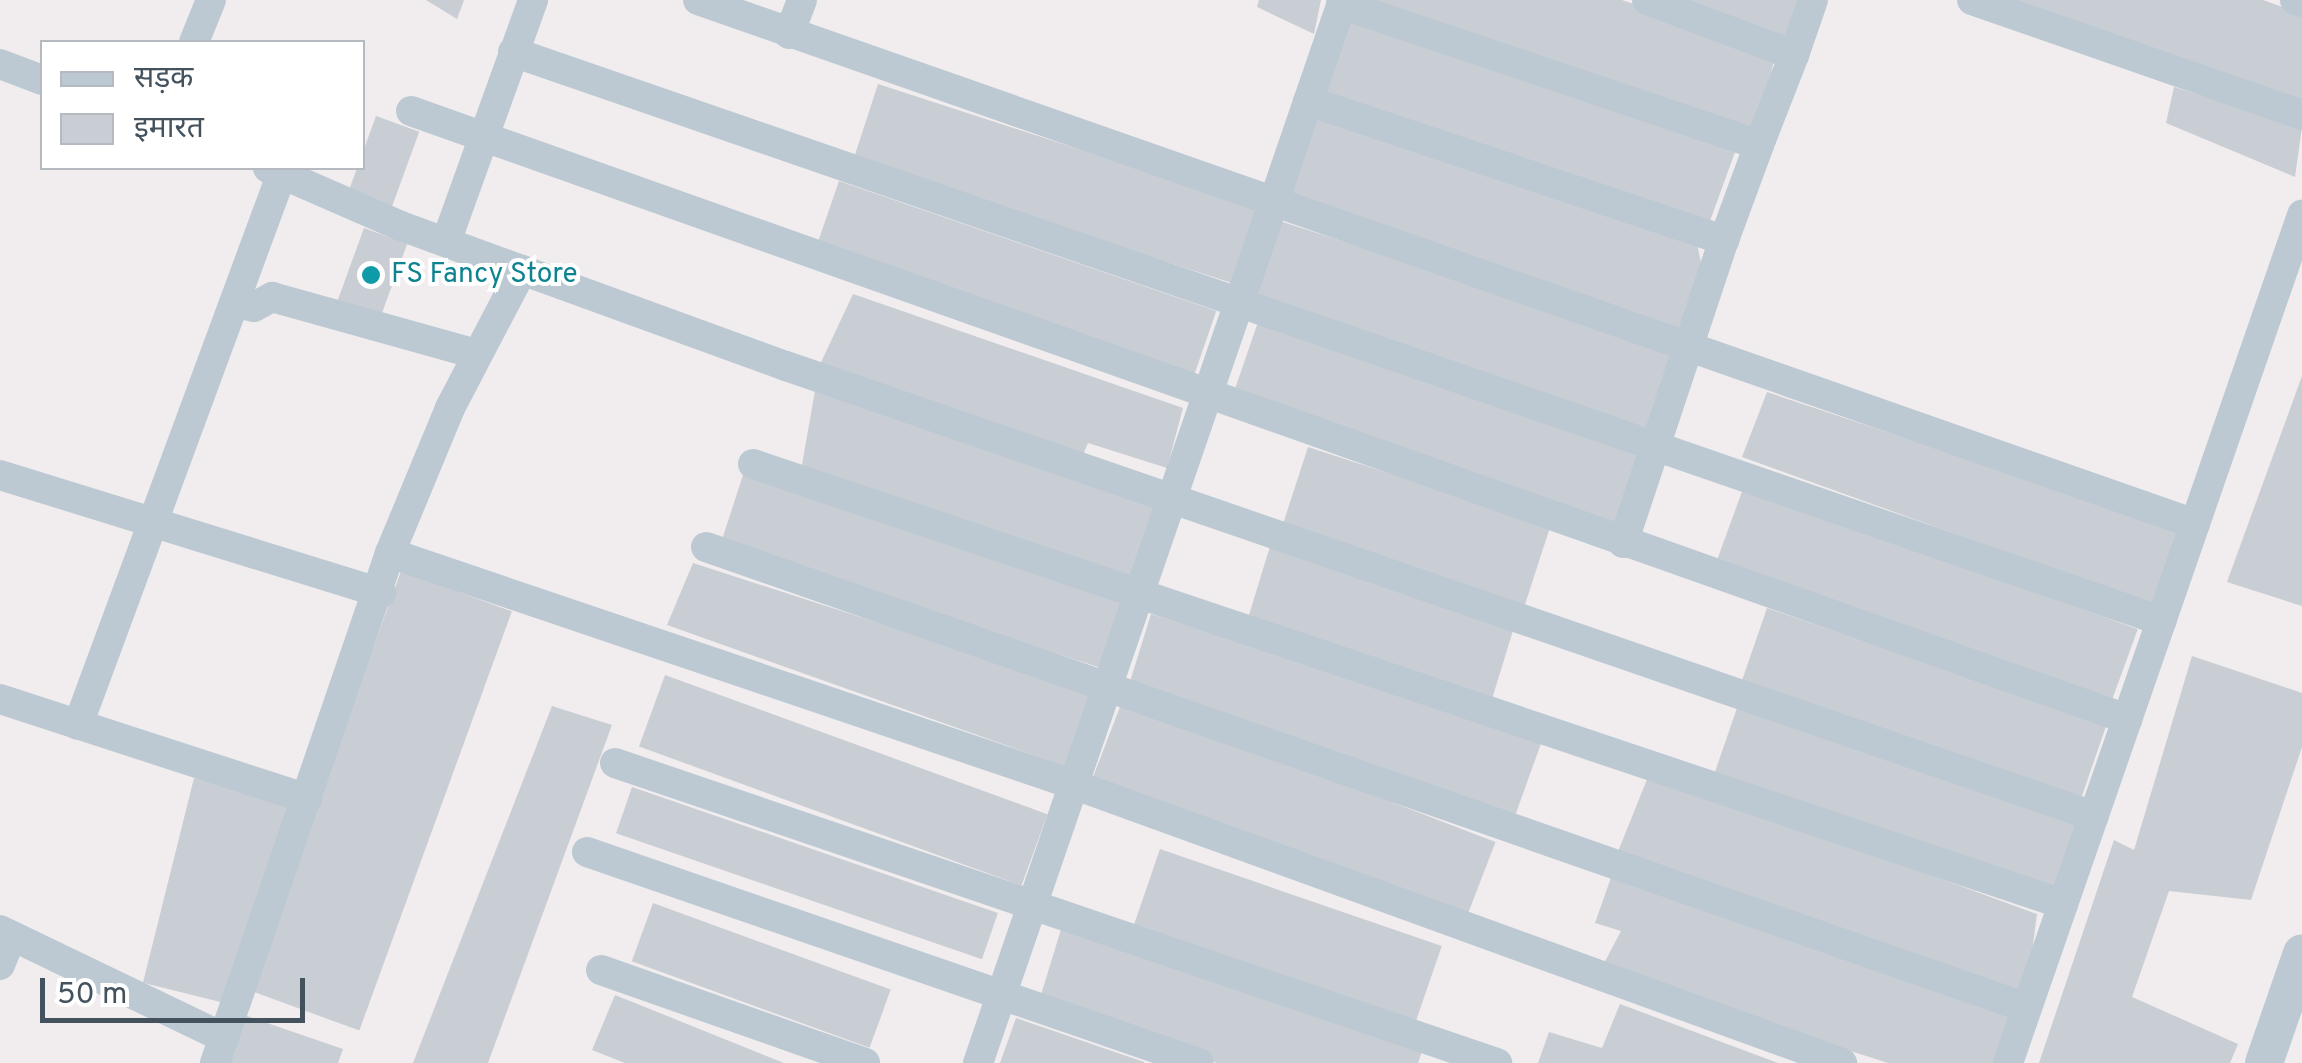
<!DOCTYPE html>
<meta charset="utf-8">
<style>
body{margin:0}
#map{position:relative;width:2302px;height:1063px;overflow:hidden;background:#f1edee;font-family:Overpass,"Noto Sans Devanagari",sans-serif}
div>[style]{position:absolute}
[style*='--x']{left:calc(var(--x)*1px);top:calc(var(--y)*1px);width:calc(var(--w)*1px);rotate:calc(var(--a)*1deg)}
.building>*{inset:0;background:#c9cdd4;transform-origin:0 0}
.minor>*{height:30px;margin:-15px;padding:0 15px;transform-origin:15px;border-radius:15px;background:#bcc9d2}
.tertiary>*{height:38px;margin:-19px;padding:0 19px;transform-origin:19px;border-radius:19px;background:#bcc9d2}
.dots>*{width:28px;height:28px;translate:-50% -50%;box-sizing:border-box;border:5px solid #fff;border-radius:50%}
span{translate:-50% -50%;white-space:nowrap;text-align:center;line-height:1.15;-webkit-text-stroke:8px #fff;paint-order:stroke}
.culture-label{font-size:28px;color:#0d838f}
.left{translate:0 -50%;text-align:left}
.legend{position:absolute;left:40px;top:40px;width:325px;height:130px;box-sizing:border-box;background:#fff;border:2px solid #b4babf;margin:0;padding:12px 18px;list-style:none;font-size:30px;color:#44525e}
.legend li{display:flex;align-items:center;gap:20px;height:50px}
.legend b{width:50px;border:2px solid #b4babf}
.scale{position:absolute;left:40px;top:978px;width:265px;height:45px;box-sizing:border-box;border:5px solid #44525e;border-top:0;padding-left:12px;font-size:30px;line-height:35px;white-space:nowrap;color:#44525e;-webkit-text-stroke:8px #fff;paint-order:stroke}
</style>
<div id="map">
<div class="building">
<i style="clip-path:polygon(426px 0,464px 0,457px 19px)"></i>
<i style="clip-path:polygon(1259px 0,1321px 0,1314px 34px,1257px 7px)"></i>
<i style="clip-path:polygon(1367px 0,1622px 0,1776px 53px,1755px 136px)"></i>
<i style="clip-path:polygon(1678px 0,1802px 0,1788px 40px)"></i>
<i style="clip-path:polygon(1998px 0,2263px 0,2302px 14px,2302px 109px)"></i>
<i style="left:1354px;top:9px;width:407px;height:90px;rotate:20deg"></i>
<i style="left:878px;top:84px;width:403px;height:80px;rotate:18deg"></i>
<i style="clip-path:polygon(2174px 87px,2302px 127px,2295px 177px,2166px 123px)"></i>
<i style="clip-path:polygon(1317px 109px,1696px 239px,1704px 277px,1680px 335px,1284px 201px)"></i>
<i style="left:376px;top:116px;width:46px;height:82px;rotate:20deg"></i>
<i style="left:839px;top:181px;width:399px;height:67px;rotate:19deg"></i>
<i style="left:1280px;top:221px;width:423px;height:83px;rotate:18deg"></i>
<i style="left:364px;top:228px;width:46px;height:83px;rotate:20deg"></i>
<i style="clip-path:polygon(853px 294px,1183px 408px,1167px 468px,1088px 443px,1080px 462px,816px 373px)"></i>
<i style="left:1258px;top:322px;width:403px;height:75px;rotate:19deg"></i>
<i style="clip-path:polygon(2302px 376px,2302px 606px,2227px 582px)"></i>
<i style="clip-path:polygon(816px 385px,1157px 504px,1131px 581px,800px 476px)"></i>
<i style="clip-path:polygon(1767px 392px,2183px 531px,2152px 605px,1742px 457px)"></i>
<i style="left:1308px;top:447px;width:255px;height:89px;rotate:18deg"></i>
<i style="left:744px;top:472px;width:405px;height:76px;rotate:18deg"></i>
<i style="left:1744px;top:486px;width:419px;height:92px;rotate:20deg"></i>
<i style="left:1271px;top:543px;width:257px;height:88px;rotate:17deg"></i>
<i style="clip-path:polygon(693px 563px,1092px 692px,1067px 767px,667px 625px)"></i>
<i style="left:401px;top:571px;width:118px;height:446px;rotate:20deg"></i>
<i style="left:1767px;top:608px;width:359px;height:90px;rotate:19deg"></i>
<i style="clip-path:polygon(1151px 614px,1543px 738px,1511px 827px,1127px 691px)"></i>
<i style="clip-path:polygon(2192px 656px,2302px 693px,2302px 747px,2251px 900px,2169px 891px,2132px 997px,2238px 1044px,2230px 1063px,2039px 1063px,2114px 840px,2134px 850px)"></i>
<i style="left:665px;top:675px;width:407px;height:76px;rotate:20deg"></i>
<i style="left:1123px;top:699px;width:399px;height:89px;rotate:21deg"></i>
<i style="clip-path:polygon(552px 706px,612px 725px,488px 1063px,413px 1063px)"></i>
<i style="left:1737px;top:708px;width:361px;height:71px;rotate:19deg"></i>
<i style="clip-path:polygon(1650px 772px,2037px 914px,2026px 998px,1615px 859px)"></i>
<i style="left:194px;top:778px;width:110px;height:211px;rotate:14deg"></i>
<i style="left:632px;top:787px;width:387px;height:49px;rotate:19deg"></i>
<i style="left:1160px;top:849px;width:298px;height:88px;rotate:19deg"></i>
<i style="clip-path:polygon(1614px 869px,2018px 1011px,2003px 1063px,1888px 1063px,1600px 971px,1621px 931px,1595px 923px)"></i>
<i style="left:653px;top:903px;width:253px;height:62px;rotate:20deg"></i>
<i style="clip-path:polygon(1063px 923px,1423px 1048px,1418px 1063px,1217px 1063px,1040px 998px)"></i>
<i style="clip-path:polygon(615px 995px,784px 1063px,625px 1063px,592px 1050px)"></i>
<i style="clip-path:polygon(1620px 1004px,1778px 1063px,1538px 1063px,1549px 1032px,1602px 1048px)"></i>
<i style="clip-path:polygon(244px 1015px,343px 1049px,338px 1063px,228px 1063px)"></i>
<i style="clip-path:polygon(1016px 1018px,1144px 1062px,1144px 1063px,1000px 1063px)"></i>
</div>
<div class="minor">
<i style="--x:698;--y:0;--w:1586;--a:19.29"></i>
<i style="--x:1647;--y:0;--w:157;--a:20.5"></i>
<i style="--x:1794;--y:55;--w:58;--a:-70.9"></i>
<i style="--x:1972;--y:0;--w:349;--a:19.2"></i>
<i style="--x:2295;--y:0;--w:7;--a:16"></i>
<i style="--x:1341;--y:4;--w:441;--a:18.6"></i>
<i style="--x:1759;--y:145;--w:97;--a:-68.7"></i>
<i style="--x:789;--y:34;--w:36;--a:-69"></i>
<i style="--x:194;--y:42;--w:45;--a:-68"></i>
<i style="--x:513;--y:52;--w:1744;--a:19.04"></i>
<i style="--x:0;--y:64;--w:45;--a:20.9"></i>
<i style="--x:1308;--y:101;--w:439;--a:18.5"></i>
<i style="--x:1724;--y:240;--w:101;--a:-69.8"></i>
<i style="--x:411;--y:111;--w:1821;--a:19.51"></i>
<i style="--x:268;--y:168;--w:145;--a:23.6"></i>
<i style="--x:401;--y:226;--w:410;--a:20"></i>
<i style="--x:786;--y:366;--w:1383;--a:18.99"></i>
<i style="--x:446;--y:242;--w:257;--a:-70.2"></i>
<i style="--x:235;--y:303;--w:19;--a:12"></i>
<i style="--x:254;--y:307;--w:21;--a:-29"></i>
<i style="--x:272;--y:297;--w:212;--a:15.6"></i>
<i style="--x:753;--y:464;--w:1382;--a:18.57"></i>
<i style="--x:0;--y:475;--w:399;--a:17.2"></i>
<i style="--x:1623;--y:543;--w:319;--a:-71.6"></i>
<i style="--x:706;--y:547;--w:1399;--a:19.24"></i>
<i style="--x:390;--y:553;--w:723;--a:18.71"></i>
<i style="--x:1075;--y:785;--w:816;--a:19.92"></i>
<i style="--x:0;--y:699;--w:323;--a:18"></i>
<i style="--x:78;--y:725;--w:588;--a:-69.72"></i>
<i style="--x:615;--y:763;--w:932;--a:18.79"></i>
<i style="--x:587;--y:852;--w:647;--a:19.02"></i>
<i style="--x:0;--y:930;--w:249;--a:25.7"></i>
<i style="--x:0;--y:965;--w:31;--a:-68"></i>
<i style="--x:601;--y:970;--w:280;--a:19.4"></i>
<i style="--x:215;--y:1063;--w:539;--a:-71.06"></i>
<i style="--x:390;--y:553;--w:157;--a:-67.5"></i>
<i style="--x:450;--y:408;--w:156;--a:-62.4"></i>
<i style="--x:978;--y:1063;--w:1124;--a:-71.05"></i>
<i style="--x:2008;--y:1063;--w:898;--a:-70.88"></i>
</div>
<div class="tertiary">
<i style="--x:2264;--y:1063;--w:116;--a:-70.9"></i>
</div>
<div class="dots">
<i style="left:371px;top:275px;background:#0f9aa8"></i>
</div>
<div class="culture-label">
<span class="left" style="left:391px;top:275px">FS Fancy Store</span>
</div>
<ul class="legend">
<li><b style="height:12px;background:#bcc9d2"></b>सड़क</li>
<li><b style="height:28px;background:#c9cdd4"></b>इमारत</li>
</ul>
<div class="scale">50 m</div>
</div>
